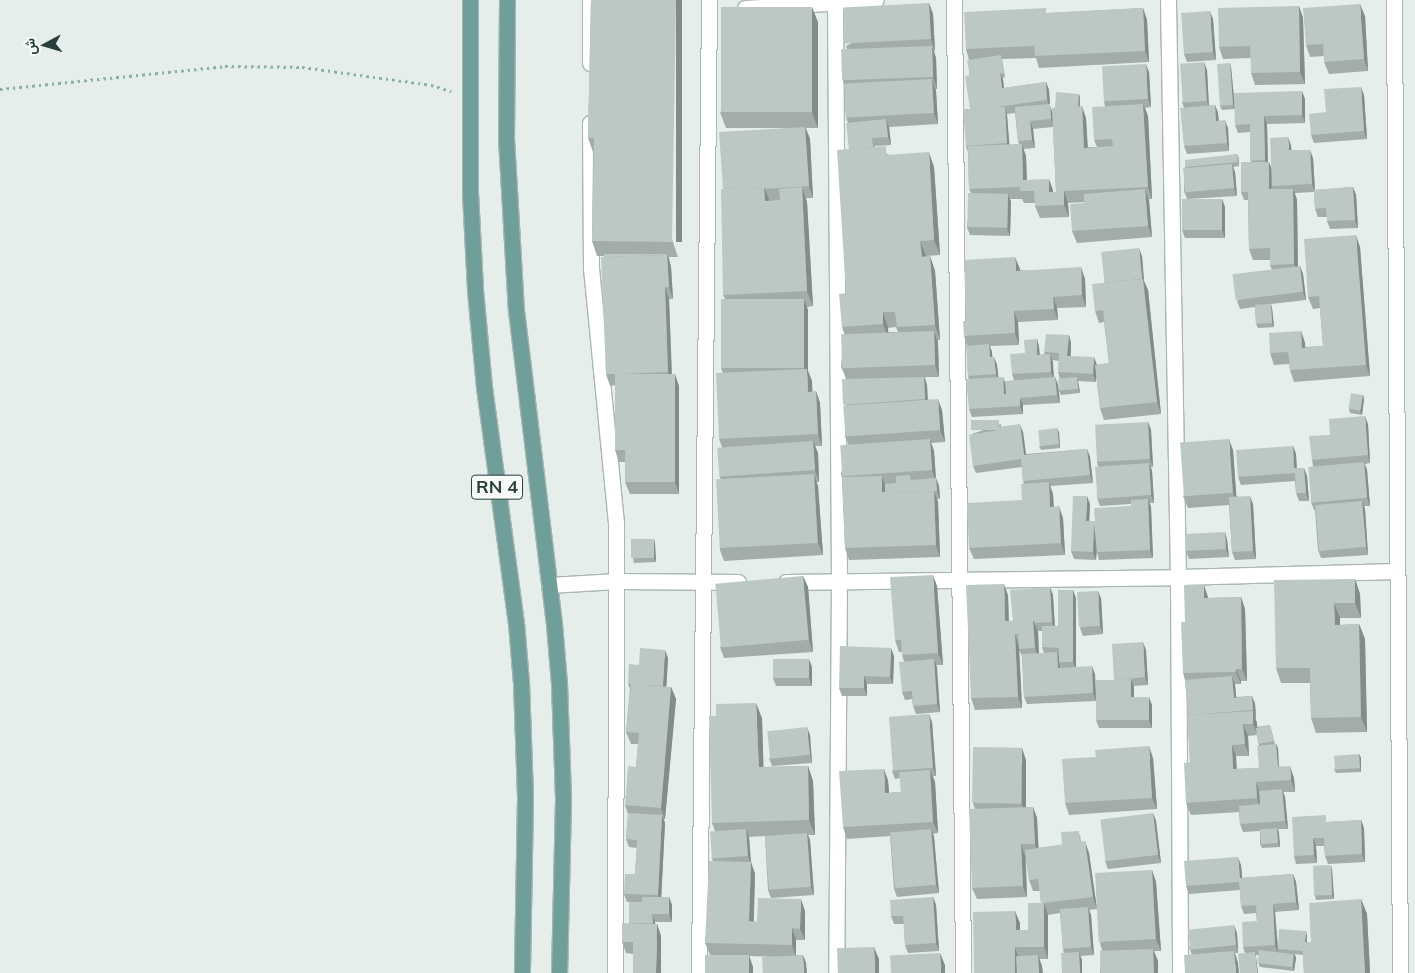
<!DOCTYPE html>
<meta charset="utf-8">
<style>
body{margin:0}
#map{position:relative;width:1415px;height:973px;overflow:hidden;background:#e6eeeb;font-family:Mulish,Vazirmatn,sans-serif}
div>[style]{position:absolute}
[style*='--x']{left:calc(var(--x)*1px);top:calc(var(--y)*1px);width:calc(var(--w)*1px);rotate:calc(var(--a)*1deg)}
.path>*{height:3px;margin-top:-1.5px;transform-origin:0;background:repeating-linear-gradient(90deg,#8aaea8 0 2.5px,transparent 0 6.5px)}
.roads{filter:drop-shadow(1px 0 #a9b6b3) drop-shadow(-1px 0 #a9b6b3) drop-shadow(0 1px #a9b6b3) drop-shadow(0 -1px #a9b6b3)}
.minor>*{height:15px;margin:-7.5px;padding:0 7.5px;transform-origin:7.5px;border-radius:7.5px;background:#fff}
.major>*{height:15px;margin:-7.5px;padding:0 7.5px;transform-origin:7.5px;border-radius:7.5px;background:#709e9a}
.wall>*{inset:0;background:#a2aca9}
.shaded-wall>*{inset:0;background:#848c8a;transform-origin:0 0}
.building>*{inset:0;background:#bcc8c5;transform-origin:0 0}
span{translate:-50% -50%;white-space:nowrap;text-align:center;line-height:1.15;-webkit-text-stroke:5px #f7faf9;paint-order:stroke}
.shield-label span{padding:1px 4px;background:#f7faf9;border:1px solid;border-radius:4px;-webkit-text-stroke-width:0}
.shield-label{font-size:18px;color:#273e3b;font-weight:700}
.north{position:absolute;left:20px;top:20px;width:50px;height:50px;-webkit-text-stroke:4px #f7faf9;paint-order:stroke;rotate:264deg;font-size:14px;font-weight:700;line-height:20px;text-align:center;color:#273e3b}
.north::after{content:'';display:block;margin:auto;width:18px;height:22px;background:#273e3b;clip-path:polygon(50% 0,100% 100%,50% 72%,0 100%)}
</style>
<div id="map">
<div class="path">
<i style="--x:0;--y:89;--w:226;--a:-5.8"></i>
<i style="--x:225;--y:66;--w:77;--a:0.7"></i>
<i style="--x:302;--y:67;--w:130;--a:7.9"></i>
<i style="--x:431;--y:85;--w:21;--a:17"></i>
</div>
<div class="roads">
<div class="minor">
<i style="--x:954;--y:0;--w:973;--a:89.47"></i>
<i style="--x:1168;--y:0;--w:577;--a:89.01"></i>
<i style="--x:1178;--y:577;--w:396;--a:89.7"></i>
<i style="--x:1394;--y:0;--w:973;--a:89.65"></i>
<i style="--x:835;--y:3;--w:578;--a:89.6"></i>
<i style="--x:839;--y:581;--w:392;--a:90.4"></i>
<i style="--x:745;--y:8;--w:131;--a:-3.5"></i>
<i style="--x:590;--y:63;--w:63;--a:-90"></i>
<i style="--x:590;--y:123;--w:145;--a:89.6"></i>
<i style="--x:591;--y:268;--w:257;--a:84.4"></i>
<i style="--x:616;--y:524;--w:449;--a:90.1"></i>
<i style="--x:786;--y:582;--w:392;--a:-0.7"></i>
<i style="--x:1178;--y:577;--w:219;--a:-1.6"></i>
<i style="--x:549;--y:585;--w:68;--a:-3.4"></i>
<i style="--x:617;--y:581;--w:121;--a:0.5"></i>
<i style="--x:699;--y:973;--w:973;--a:-89.41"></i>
</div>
<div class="major">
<i style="--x:470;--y:0;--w:193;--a:90"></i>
<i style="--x:470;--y:193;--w:97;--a:87"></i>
<i style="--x:475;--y:290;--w:97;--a:84.7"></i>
<i style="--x:484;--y:387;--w:238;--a:82.3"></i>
<i style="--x:516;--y:623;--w:59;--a:85.2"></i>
<i style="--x:521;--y:682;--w:116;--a:88"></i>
<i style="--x:525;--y:798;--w:175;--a:91"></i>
<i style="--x:507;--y:0;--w:138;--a:90.4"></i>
<i style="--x:506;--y:138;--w:172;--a:86.7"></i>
<i style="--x:516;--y:310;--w:316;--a:83.1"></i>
<i style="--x:554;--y:624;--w:59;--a:85.2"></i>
<i style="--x:559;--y:683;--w:117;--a:88"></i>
<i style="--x:563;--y:800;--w:173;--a:91.3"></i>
</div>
</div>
<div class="wall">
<i style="clip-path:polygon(591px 0,678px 257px,669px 257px,671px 267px,673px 299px,669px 299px,672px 374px,679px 386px,679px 494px,630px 494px,625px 482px,625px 462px,619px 462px,615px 450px,615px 385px,610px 386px,606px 374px,604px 256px,597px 256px,592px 241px,593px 152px,588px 138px)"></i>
<i style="clip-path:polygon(evenodd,929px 3px,933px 14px,935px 51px,934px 51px,936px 58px,937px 89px,936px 89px,936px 91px,938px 124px,889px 127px,891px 145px,875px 146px,875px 147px,889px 155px,934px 167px,940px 255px,926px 256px,930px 256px,935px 271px,940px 340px,938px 340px,938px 343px,939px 377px,925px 377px,927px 385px,928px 399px,942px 410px,945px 442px,931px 443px,934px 451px,936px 478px,939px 486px,940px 499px,937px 499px,938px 502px,940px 557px,849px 560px,845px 548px,842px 479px,841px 474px,848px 443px,845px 437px,846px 378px,841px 367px,844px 333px,842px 327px,846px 293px,849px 149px,848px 123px,846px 117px,844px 85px,843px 81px,847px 49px,846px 46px,929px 3px,896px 327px,898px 332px,888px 332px,888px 328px,896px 327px)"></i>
<i style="clip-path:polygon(1299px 6px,1303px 18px,1305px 84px,1255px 85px,1251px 73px,1251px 58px,1223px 59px,1219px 47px)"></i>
<i style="clip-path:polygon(evenodd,1143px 8px,1147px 20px,1149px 62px,1039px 68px,1036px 58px,1002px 59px,1005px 77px,1003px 78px,1004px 88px,1046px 82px,1049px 90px,1050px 106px,1052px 112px,1055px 108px,1079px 94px,1080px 98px,1080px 107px,1086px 118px,1088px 147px,1097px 147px,1094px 140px,1105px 106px,1104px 102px,1149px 72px,1151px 107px,1145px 108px,1148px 116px,1152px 199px,1149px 199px,1152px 237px,1077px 243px,1072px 231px,1084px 202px,1068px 203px,1069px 217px,1040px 218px,1035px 206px,1035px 203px,1024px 203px,1022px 199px,1010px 199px,1011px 202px,1010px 236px,970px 235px,967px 227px,971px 193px,969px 189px,968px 152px,966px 146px,970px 109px,969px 60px,966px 49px,1048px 13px,1143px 8px,1015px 113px,1018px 141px,1019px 144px,1009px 145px,1007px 114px,1015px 113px,1143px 8px,1053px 127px,1056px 192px,1053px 192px,1053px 190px,1027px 180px,1026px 156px,1023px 149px,1035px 148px,1033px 129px,1053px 127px)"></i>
<i style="clip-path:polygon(1365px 16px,1368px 71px,1329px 74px,1324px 62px,1324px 56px,1310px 57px,1306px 45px)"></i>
<i style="clip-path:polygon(1213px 19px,1216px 60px,1187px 62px,1184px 54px)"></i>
<i style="clip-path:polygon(818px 22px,818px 128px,806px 128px,810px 139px,813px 198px,806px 198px,807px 202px,813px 306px,807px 307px,808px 310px,808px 371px,812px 381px,812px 392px,816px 391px,820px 403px,822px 446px,815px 446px,818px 453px,819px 482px,816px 482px,818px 486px,823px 555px,724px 561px,720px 550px,721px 480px,720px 477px,722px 447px,719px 439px,723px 373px,721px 368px,725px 299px,723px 295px,723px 189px,794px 128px,726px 128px,720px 112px)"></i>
<i style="clip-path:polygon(1230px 63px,1231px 67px,1235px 108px,1305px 99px,1305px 123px,1267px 124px,1268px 162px,1269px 162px,1271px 168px,1291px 145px,1291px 150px,1313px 158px,1315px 190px,1353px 187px,1356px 195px,1358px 228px,1330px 229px,1327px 221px,1327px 217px,1318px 217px,1315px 209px,1314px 192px,1295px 193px,1297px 200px,1298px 266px,1300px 266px,1303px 274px,1306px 300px,1271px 304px,1272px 308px,1274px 327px,1258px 328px,1256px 324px,1255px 307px,1240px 309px,1237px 301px,1272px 270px,1270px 265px,1270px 260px,1253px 260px,1249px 249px,1248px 200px,1244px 200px,1241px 192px,1251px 162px,1250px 132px,1238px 133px,1235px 125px,1235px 109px,1222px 110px,1220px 106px)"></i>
<i style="clip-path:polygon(1207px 70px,1209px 106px,1215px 105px,1218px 113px,1219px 121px,1228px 128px,1229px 151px,1187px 154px,1184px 146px,1184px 108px,1182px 102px)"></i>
<i style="clip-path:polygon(1364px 95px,1367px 139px,1314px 143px,1311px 135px)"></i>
<i style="clip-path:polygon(1237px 154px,1239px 158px,1239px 166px,1233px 167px,1235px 172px,1237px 196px,1187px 199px,1184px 191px,1185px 167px)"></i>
<i style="clip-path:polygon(1222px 199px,1225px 207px,1225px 238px,1185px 238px,1182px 230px)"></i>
<i style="clip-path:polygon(1360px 247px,1370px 376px,1294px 382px,1290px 370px,1289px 364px,1274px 365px,1270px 353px,1301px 331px,1305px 343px,1305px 347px,1323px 346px,1320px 308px,1313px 309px,1308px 297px)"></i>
<i style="clip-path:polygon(1142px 256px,1144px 281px,1148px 290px,1161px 414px,1104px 420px,1100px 408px,1096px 374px,1096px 382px,1078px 381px,1080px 393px,1061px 395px,1059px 391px,1060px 379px,1058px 372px,1059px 361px,1052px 360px,1054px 377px,1055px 377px,1058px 385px,1060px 403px,1023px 405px,1023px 414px,972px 417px,969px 409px,969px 379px,968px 376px,967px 346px,964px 336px,966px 321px,1020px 269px,1020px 270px,1085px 279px,1086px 307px,1057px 308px,1058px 320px,1018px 322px,1019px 345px,990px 346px,992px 352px,992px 357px,994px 357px,997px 365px,998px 377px,1005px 383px,1014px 380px,1012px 374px,1025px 353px,1037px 339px,1039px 347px,1040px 355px,1045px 354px,1044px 352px,1069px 335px,1071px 343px,1071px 356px,1096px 365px,1109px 363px,1104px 322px,1099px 323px,1095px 311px,1104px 283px)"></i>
<i style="clip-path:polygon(1363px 395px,1364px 399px,1362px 415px,1350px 413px,1349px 409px)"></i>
<i style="clip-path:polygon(1148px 422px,1151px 430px,1153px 467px,1151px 467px,1152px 471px,1154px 503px,1150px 503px,1151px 507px,1153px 558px,1099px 560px,1097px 552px,1096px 560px,1074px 559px,1071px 551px,1090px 504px,1089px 521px,1095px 521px,1131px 506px,1131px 504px,1100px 506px,1097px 498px,1098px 466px,1097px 462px)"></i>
<i style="clip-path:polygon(1001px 424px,1001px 427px,1023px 432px,1026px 454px,1087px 449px,1090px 457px,1093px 483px,1050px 486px,1053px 494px,1054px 507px,1063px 518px,1065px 555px,974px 559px,969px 548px,1022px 500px,1024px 484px,1023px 481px,1022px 467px,976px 473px,973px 466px,972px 434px)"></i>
<i style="clip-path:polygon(1368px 424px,1370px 463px,1365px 464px,1367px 470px,1370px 506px,1364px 506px,1365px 509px,1368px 555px,1321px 558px,1318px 550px,1315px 510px,1314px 510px,1311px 502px,1313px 465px,1312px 460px,1330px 435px)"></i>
<i style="clip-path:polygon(1059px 432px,1060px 448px,1041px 450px,1039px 446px)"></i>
<i style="clip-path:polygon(1293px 446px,1296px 454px,1297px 468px,1304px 468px,1307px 476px,1309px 501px,1299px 501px,1296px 493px,1295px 481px,1241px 485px,1238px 477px)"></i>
<i style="clip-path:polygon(1233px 450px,1236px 496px,1253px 504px,1256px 559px,1235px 560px,1232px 552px,1229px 505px,1188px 508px,1183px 496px)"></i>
<i style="clip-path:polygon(1225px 532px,1227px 540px,1229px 557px,1189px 559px,1186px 551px)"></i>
<i style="clip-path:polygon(654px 539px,655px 544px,656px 562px,634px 563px,633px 559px)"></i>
<i style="clip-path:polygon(803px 576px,808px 587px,813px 652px,724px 658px,720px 647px)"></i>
<i style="clip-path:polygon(1355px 579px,1360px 594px,1361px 618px,1340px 618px,1340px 625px,1359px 624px,1365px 639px,1367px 732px,1316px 733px,1311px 718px,1310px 683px,1281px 683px,1276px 668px)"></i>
<i style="clip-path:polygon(937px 586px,943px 665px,936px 665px,940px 712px,916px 714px,913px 706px,912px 699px,905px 700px,902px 692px,904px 661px,902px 655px,902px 652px,899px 652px,895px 640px)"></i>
<i style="clip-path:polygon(evenodd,1050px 587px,1053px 595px,1055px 626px,1058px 626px,1076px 598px,1076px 667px,1095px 674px,1096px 701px,1027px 704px,1024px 697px,1022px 656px,1019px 650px,1022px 708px,975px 710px,971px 698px,1008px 595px,1009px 621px,1013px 621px,1050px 587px,1038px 631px,1042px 631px,1042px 647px,1044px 653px,1039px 653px,1038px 631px)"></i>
<i style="clip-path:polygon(evenodd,1208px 597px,1208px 598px,1241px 597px,1245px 609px,1247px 681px,1241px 681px,1241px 684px,1235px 684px,1236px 697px,1252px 696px,1255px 704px,1256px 718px,1255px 718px,1257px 723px,1257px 727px,1270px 725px,1275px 744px,1276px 744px,1278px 748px,1279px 766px,1294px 778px,1295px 792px,1283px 792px,1285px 797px,1288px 829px,1278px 829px,1280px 847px,1262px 848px,1260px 844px,1260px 831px,1243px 832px,1240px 824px,1239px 812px,1191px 815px,1186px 803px,1190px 762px,1188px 715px,1185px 680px,1183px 673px,1185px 622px,1208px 597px,1257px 735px,1259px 745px,1259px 768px,1237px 769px,1236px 756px,1249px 756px,1248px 736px,1257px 735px)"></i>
<i style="clip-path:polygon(1101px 598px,1103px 634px,1083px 636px,1080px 628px)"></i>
<i style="clip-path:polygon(1146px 650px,1148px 685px,1133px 686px,1134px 697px,1152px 705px,1152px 728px,1099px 728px,1096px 720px,1114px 680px)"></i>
<i style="clip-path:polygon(894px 656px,893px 684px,867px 684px,867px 696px,842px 696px,839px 688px)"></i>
<i style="clip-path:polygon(668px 658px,666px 687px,671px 687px,676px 699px,665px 819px,664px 819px,665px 823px,661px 897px,669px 897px,672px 905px,672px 922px,655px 922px,655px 924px,657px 924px,661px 936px,633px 954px,626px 953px,622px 942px,629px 924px,629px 902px,627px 902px,624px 894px,635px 874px,637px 848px,629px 847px,626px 839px,628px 814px,625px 805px,636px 767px,638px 744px,631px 744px,626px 732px,630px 689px,628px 684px,639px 665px)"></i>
<i style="clip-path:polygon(812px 667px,812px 686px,776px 686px,773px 678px)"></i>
<i style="clip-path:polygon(762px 718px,763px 767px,808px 766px,813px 781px,815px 835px,808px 835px,810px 840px,814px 895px,771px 898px,768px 890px,765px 836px,749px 837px,751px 862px,755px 874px,754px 921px,757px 922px,805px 911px,805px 940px,796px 940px,796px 955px,803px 955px,806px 963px,778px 957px,749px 956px,753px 967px,753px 973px,705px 973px,710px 955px,705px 943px,713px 861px,712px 859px,715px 831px,712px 823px)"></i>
<i style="clip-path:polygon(932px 722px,936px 776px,933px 776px,935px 782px,938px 833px,933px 834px,934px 837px,939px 893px,897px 897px,894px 889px,890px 836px,847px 839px,843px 827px,888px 780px,889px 793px,901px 792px,900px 778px,895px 779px,892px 771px)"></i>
<i style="clip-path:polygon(810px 735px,812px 763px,772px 766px,769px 758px)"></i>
<i style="clip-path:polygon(1359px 754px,1361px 758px,1361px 772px,1336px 773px,1334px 769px)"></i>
<i style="clip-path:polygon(1153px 758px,1157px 809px,1069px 815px,1065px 803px)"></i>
<i style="clip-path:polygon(1026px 760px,1026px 807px,1033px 807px,1037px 818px,1038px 848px,1062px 845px,1080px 835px,1081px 842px,1089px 853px,1097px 909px,1089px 910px,1091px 915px,1094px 955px,1080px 956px,1082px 960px,1082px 973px,1062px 973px,1064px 953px,1063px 949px,1060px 913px,1048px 915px,1048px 959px,1039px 959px,1042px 966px,974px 973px,1020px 923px,1020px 930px,1028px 930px,1041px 903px,1040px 891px,1033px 891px,1029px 880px,1026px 856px,1027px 897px,977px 899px,972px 888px,975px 809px,973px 803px)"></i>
<i style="clip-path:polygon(1153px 813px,1156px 821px,1161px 863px,1108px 869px,1105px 861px)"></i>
<i style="clip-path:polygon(1361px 820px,1364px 828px,1365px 862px,1328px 864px,1325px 856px,1324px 846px,1316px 846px,1317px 863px,1296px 864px,1294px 856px,1329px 822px)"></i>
<i style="clip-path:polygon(1241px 865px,1242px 878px,1293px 874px,1296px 882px,1299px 910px,1275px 912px,1278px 946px,1307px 935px,1307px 942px,1311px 942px,1361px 899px,1367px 914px,1370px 973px,1304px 973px,1303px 955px,1295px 954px,1296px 958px,1294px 971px,1260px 967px,1258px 963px,1259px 955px,1256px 955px,1256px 956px,1245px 953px,1243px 947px,1257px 921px,1256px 913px,1244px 914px,1241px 906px,1240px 890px,1189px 894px,1186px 886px)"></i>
<i style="clip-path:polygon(1332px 869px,1334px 899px,1316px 900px,1315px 896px)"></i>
<i style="clip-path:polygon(1152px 870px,1156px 882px,1161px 951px,1154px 951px,1158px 961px,1158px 973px,1100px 973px,1102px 950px,1100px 943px)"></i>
<i style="clip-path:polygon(933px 897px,936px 905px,939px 951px,908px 953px,905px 945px,904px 924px,894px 924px,891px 916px)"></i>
<i style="clip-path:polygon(1237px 933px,1238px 953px,1235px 953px,1238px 963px,1192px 955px,1189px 947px)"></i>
</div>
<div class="shaded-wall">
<i style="left:676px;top:0;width:6px;height:242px"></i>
<i style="clip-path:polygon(929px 3px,933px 14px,935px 51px,931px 39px)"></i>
<i style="clip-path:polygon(1360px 4px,1365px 16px,1368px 71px,1364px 59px)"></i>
<i style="clip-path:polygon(1299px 6px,1303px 18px,1305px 84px,1300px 72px)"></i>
<i style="clip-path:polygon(812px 7px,818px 22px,818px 128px,812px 113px)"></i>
<i style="clip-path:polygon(1143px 8px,1147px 20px,1149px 62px,1145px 51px)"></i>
<i style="clip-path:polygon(1210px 11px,1213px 19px,1216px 60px,1213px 52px)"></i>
<i style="clip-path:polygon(932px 46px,936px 58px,937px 89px,933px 77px)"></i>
<i style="clip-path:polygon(1204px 62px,1207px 70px,1209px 109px,1207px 101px)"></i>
<i style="clip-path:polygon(1230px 63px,1231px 67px,1235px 109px,1233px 105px)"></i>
<i style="clip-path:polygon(1146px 64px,1149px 72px,1151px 107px,1148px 99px)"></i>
<i style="clip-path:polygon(1000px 72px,1003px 80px,1005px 96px,1002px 88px)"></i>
<i style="clip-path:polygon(932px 79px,936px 91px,938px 124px,934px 113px)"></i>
<i style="clip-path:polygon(1046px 82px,1049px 90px,1050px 106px,1052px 112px,1054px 127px,1051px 119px,1050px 106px,1047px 100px)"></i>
<i style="clip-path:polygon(1361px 87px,1364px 95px,1367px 139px,1364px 131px)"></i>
<i style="clip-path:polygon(1302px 91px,1305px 99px,1305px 123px,1302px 115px)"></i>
<i style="clip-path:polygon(1079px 94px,1080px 98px,1079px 114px,1078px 110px)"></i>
<i style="clip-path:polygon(1143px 104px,1148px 116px,1152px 199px,1148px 187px)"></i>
<i style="clip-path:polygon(1215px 105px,1218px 113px,1219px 129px,1216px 121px)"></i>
<i style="clip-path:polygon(1082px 106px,1086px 118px,1088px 159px,1084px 148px)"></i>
<i style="clip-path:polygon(1005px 107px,1007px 115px,1010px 151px,1007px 143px)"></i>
<i style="clip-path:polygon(1264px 116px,1267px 124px,1268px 168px,1265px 160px)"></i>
<i style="clip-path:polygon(886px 119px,889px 127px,891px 145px,888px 137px)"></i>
<i style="clip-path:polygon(1225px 120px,1228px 128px,1229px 151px,1227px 143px)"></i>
<i style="clip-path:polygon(1030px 121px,1033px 129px,1035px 148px,1032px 140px)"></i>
<i style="clip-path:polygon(805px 127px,810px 139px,813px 198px,809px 186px)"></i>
<i style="clip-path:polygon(1288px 137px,1291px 145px,1292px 158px,1289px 150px)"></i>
<i style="clip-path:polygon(1022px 144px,1026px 156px,1027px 191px,1023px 180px)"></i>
<i style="clip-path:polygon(1310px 150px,1313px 158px,1315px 192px,1312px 184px)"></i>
<i style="clip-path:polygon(929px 152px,934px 167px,940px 255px,934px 240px)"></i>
<i style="clip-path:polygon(1269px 162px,1272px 170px,1271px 200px,1269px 192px)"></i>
<i style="clip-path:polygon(1232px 164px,1235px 172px,1237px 196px,1234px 188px)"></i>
<i style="clip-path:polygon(1049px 179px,1053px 190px,1054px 203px,1049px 192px)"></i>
<i style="clip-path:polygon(764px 187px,770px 202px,765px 201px)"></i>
<i style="clip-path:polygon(802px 187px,807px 202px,813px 306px,807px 291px)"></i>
<i style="clip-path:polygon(1353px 187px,1356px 195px,1358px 228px,1355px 220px)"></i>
<i style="clip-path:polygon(1145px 189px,1149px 201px,1152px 237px,1148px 226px)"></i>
<i style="clip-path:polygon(1293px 189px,1297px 200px,1298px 276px,1294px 264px)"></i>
<i style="clip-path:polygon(1064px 191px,1068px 203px,1069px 217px,1064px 205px)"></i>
<i style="clip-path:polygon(1008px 194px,1011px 202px,1010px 236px,1007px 228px)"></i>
<i style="clip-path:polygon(1222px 199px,1225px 207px,1225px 238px,1222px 230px)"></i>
<i style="clip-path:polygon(1356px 235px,1360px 247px,1370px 376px,1366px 365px)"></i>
<i style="clip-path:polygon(920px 241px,926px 256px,922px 257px)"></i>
<i style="clip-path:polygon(1139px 248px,1142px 256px,1144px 281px,1148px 290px,1161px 414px,1157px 402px,1142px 281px)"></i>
<i style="clip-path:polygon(667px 254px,671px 267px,673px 299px,669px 287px)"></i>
<i style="clip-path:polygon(930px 256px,935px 271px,940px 340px,935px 325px)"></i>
<i style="clip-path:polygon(1015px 257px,1020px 269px,1020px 282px,1016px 271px)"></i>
<i style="clip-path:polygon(1300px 266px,1303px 274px,1306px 300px,1303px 292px)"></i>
<i style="clip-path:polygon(1081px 267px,1085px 279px,1086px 307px,1082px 295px)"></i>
<i style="clip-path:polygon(665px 287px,669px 299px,672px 383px,668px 372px)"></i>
<i style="clip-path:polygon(1053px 297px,1057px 308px,1058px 320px,1054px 309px)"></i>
<i style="clip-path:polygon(804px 299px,808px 310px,808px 371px,812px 381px,813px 404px,808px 392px,808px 378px,804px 367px)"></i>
<i style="clip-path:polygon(1271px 304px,1272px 308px,1274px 327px,1272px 323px)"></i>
<i style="clip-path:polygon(1014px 311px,1018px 322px,1019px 345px,1015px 333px)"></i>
<i style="clip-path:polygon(883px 312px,888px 328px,889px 339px,883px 324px)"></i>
<i style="clip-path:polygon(934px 331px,938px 343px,939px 377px,935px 365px)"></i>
<i style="clip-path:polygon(1301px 331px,1305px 343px,1306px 359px,1302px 348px)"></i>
<i style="clip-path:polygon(1069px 335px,1071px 343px,1070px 364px,1067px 356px)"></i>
<i style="clip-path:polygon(1037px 339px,1039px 347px,1040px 363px,1037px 355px)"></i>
<i style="clip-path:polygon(989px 344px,992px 352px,993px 365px,990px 357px)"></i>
<i style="clip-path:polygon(1050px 354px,1053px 362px,1054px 380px,1051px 372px)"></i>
<i style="clip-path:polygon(994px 357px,997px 365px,999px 382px,996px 374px)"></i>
<i style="clip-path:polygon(1094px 357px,1097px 365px,1096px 382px,1093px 374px)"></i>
<i style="clip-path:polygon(675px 374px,679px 386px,679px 494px,675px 482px)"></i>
<i style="clip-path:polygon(924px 377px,927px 385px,928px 411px,925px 403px)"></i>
<i style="clip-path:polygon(1003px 377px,1006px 385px,1007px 402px,1004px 394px)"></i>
<i style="clip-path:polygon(1055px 377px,1058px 385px,1060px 403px,1057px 395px)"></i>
<i style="clip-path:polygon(1077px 377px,1078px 381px,1080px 393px,1078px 389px)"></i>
<i style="clip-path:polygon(816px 391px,820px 403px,822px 446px,818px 434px)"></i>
<i style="clip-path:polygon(1363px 395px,1364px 399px,1362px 415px,1360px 411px)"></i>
<i style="clip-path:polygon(1020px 398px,1023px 405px,1023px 414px,1020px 406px)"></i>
<i style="clip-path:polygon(938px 399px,942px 410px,945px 442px,940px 430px)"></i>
<i style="clip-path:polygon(1365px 416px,1368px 424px,1370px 463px,1368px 455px)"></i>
<i style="clip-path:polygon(1148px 422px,1151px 430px,1153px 467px,1150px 459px)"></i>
<i style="clip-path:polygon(1020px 424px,1023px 432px,1027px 463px,1024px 455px)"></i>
<i style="clip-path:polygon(1057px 428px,1059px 432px,1060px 448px,1059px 444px)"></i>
<i style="clip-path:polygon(930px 439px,934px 451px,936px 482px,932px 470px)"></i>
<i style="clip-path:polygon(1229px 439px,1233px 450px,1237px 504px,1233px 493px)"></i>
<i style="clip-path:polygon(813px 441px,818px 453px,819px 482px,815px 470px)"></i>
<i style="clip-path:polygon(1293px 446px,1296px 454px,1297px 476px,1294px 468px)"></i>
<i style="clip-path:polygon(1087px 449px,1090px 457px,1093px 483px,1090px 475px)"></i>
<i style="clip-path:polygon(1364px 462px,1367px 470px,1370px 506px,1367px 498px)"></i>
<i style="clip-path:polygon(1149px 463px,1152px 471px,1154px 503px,1151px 495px)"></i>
<i style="clip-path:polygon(1304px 468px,1307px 476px,1309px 501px,1306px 493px)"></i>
<i style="clip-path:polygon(814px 474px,818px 486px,823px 555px,818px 543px)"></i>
<i style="clip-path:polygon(882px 476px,886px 488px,886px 495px,882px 492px)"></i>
<i style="clip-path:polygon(936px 478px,939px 486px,940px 499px,937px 491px)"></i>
<i style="clip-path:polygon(1049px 482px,1053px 494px,1054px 519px,1050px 507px)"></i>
<i style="clip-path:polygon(934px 491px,938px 502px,940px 557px,936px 545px)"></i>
<i style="clip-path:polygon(1087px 496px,1090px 504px,1089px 529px,1086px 521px)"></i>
<i style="clip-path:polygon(1250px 496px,1253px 504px,1256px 559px,1253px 551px)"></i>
<i style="clip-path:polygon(1148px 499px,1151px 507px,1153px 558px,1150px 550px)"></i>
<i style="clip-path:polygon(1362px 501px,1365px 509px,1368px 555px,1366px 547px)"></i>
<i style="clip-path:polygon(1059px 506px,1063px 518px,1065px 555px,1061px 543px)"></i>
<i style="clip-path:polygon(1094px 524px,1097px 532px,1096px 560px,1093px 552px)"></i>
<i style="clip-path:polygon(1225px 532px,1227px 540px,1229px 557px,1226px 549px)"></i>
<i style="clip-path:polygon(654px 539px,655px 544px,656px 562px,654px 558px)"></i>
<i style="clip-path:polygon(933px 575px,937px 586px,943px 665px,938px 653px)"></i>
<i style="clip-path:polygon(803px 576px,808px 587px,813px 652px,809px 640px)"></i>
<i style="clip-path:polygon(1355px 579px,1360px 594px,1361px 618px,1355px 603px)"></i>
<i style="clip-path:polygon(1004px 584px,1008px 595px,1009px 633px,1005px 621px)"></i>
<i style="clip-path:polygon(1204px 585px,1208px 597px,1208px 610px,1204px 598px)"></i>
<i style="clip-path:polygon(1050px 587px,1053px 595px,1055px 630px,1052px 622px)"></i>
<i style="clip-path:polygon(1073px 590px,1076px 598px,1076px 670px,1073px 662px)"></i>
<i style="clip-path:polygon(1098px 591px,1101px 598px,1103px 634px,1100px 626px)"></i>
<i style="clip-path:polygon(1241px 597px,1245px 609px,1247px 681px,1242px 669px)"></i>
<i style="clip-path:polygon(1334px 603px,1340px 618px,1340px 640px,1335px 625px)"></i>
<i style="clip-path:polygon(1033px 620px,1038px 632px,1039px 660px,1035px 648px)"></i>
<i style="clip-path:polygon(1359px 624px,1365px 639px,1367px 732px,1361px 717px)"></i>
<i style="clip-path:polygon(1015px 634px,1019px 646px,1022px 708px,1018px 697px)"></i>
<i style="clip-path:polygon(1143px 642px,1146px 650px,1148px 685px,1145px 677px)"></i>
<i style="clip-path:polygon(891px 648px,894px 656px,893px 684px,890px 677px)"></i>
<i style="clip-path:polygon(665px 650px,668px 658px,666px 694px,663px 686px)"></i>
<i style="clip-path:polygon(1057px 652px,1060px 660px,1059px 662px,1061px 676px,1058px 668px)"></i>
<i style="clip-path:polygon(809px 659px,812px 667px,812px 686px,809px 678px)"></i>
<i style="clip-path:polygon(934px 659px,937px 667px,940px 712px,937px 704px)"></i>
<i style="clip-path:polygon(1092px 666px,1095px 674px,1096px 701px,1093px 693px)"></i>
<i style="clip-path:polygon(1236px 669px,1241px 681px,1241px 684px,1236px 672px)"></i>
<i style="clip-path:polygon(864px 676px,867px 684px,867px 696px,864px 688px)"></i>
<i style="clip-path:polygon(1232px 676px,1235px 684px,1237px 706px,1234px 698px)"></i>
<i style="clip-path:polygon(1131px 679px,1134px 687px,1134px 705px,1131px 697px)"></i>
<i style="clip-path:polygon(671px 687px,676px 699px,665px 819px,661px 808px)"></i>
<i style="clip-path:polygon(1252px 696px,1255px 704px,1256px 718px,1253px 710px)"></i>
<i style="clip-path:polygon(1149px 697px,1152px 705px,1152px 728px,1149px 720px)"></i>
<i style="clip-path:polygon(756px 703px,762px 718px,764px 782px,759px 767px)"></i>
<i style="clip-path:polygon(1253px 711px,1257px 723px,1258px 735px,1253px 724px)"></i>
<i style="clip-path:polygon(929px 714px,932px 722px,936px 776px,933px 768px)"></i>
<i style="clip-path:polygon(1243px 724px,1248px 736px,1249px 756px,1245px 744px)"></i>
<i style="clip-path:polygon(807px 727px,810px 735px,812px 763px,810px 755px)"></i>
<i style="clip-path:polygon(1276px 744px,1278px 748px,1279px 772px,1278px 768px)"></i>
<i style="clip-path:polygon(1232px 745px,1236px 756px,1237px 781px,1233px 769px)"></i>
<i style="clip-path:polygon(1149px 746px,1153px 758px,1157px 809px,1152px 798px)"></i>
<i style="clip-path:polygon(1022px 748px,1026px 760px,1026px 815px,1022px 804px)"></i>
<i style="clip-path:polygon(1359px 754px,1361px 758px,1361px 772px,1360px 768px)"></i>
<i style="clip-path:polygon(808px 766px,813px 781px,815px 835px,809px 820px)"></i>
<i style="clip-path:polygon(1290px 766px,1294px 778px,1295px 792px,1291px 780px)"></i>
<i style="clip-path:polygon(884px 769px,888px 780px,890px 805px,885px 793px)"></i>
<i style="clip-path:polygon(930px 770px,935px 782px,938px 833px,933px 822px)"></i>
<i style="clip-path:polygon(1256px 782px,1260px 794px,1261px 810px,1257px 798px)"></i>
<i style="clip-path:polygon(1282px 789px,1285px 797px,1288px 829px,1285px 821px)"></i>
<i style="clip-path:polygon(1033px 807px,1037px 818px,1039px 856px,1035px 844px)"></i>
<i style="clip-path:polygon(1153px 813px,1156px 821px,1161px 863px,1158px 855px)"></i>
<i style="clip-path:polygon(662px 815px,665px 823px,661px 903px,658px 895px)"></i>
<i style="clip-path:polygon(1361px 820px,1364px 828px,1365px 862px,1362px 854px)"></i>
<i style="clip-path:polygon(1277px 828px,1279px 832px,1280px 847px,1278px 843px)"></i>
<i style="clip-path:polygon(746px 829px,749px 837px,751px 864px,751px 862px,755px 874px,753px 933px,749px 921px,751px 864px,748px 856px)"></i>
<i style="clip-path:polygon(931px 829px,934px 837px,939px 893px,936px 885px)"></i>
<i style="clip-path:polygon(807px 833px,810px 840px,814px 895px,811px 887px)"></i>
<i style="clip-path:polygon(1313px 838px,1316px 846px,1317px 863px,1314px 855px)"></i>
<i style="clip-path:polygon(1085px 841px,1089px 853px,1097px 909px,1093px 897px)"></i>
<i style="clip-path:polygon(1021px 844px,1025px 856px,1027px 897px,1023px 886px)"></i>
<i style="clip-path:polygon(1238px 857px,1241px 865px,1243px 886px,1240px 878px)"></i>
<i style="clip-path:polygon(1331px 865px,1332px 869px,1334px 899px,1332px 895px)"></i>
<i style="clip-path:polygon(1152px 870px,1156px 882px,1161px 951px,1156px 939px)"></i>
<i style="clip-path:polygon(1293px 874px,1296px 882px,1299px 910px,1296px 902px)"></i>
<i style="clip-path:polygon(669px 897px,672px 905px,672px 922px,669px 914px)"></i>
<i style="clip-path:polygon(933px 897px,936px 905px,939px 951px,936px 943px)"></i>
<i style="clip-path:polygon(801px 899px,805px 911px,805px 940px,800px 929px)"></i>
<i style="clip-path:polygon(1361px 899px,1367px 914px,1370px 973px,1365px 973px)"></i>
<i style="clip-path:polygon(1044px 903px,1048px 915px,1048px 959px,1044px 947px)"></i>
<i style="clip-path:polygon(1273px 904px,1275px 912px,1278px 953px,1275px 945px)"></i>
<i style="clip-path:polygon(1088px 907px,1091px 915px,1094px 955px,1091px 947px)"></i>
<i style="clip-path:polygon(1015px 911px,1020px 923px,1020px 942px,1016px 930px)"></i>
<i style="clip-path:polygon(652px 914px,655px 922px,656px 931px,653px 923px)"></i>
<i style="clip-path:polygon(657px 924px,661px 936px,661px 973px,656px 973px)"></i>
<i style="clip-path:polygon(1234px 925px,1237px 933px,1238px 953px,1236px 945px)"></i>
<i style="clip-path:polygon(792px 928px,796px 940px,796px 957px,792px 945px)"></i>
<i style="clip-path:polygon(1306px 931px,1307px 935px,1306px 955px,1304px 951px)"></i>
<i style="clip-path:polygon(874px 947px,879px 959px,879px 973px,875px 973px)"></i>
<i style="clip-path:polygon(1015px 947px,1019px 959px,1019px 973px,1015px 973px)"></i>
<i style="clip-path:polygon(1153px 949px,1158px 961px,1158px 973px,1154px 973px)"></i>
<i style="clip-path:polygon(1234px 951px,1238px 963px,1239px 973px,1236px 973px)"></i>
<i style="clip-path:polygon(1079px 952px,1082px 960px,1082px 973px,1080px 973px)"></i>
<i style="clip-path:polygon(1255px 952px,1256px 956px,1258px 973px,1257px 973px)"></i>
<i style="clip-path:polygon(940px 953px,945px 965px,945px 973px,941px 973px)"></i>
<i style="clip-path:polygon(1294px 954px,1296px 958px,1294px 971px,1293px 967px)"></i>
<i style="clip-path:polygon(749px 955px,753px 967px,753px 973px,749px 973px)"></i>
<i style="clip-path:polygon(803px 955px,806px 963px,807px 973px,804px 973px)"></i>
<i style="clip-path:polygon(1038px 955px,1042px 966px,1043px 973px,1039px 973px)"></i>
</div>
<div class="building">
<i style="clip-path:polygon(591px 0,676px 0,672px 242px,592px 241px,594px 138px,588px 138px)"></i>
<i style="left:929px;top:3px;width:36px;height:86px;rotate:87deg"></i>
<i style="clip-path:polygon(1360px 4px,1364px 59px,1324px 62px,1323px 44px,1306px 45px,1303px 8px)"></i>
<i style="clip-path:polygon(1299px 6px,1300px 72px,1251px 73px,1250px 46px,1219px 47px,1218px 8px)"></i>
<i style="left:721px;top:7px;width:91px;height:105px"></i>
<i style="clip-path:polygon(1046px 8px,1046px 13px,1143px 8px,1145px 51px,1035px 56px,1034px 46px,966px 49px,964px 12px)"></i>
<i style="left:1210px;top:11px;width:41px;height:29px;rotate:86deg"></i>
<i style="left:932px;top:46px;width:31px;height:91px;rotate:88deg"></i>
<i style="clip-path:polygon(1001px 55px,1004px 73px,1001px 74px,1000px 72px,970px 76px,967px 60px)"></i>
<i style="left:1204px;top:62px;width:39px;height:24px;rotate:86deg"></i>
<i style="left:1230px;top:63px;width:42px;height:13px;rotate:86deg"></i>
<i style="left:1146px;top:64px;width:35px;height:44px;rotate:87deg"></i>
<i style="clip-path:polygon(1000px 72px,1002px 88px,1046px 82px,1047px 100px,996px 107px,1005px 107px,1007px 143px,966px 146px,963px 109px,970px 109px,965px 76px)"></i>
<i style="left:932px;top:79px;width:34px;height:88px;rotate:87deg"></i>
<i style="clip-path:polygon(1361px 87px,1364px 131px,1311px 135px,1309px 114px,1326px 112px,1324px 89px)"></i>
<i style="clip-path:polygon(1302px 91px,1302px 115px,1264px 116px,1265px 160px,1250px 161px,1250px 124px,1235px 125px,1234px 93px)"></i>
<i style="clip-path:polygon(1056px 92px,1079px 94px,1078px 107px,1055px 108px)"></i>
<i style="clip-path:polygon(1050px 104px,1051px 119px,1030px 121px,1032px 140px,1018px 141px,1015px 107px)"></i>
<i style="clip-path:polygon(1143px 104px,1148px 187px,1064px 191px,1064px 205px,1035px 206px,1034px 191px,1020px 191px,1020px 187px,969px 189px,968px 146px,1022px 144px,1023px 180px,1049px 179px,1049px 192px,1056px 192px,1052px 108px,1082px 106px,1084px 148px,1113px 146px,1112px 139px,1094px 140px,1092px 107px)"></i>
<i style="clip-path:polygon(1215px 105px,1216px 121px,1225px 120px,1227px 143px,1184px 146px,1180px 108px)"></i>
<i style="clip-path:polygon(886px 119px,888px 137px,872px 138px,873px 147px,849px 149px,846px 123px)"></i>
<i style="clip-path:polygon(805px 127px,809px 186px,765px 189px,764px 187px,723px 189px,719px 132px)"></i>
<i style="clip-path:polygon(1288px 137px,1289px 150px,1310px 150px,1312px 184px,1272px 186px,1270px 138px)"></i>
<i style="clip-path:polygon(886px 146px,886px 155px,929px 152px,934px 240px,920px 241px,922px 257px,930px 256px,935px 325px,897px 327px,895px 312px,883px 312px,883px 324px,842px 327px,839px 294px,846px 293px,837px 150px)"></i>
<i style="clip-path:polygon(1237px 154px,1238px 162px,1185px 167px,1185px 160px)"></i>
<i style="clip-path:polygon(1241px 162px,1269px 162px,1269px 189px,1248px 189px,1248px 192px,1241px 192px)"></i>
<i style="left:1232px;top:164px;width:24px;height:49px;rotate:85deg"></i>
<i style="clip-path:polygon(764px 187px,765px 201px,780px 200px,779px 189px,802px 187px,807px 291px,723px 295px,721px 189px)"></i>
<i style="clip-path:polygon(1353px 187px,1355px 220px,1327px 221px,1326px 208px,1315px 209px,1314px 190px)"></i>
<i style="clip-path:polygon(1145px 189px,1148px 226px,1072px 231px,1070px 204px,1084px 203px,1084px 194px)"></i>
<i style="clip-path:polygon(1248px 189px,1293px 189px,1294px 264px,1270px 265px,1270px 248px,1249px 249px)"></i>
<i style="left:968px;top:193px;width:40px;height:34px;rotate:1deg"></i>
<i style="left:1222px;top:199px;width:31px;height:40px;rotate:90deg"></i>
<i style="clip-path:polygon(1356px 235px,1366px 365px,1290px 370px,1288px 352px,1270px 353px,1269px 333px,1301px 331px,1302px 348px,1323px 346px,1319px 296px,1308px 297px,1304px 239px)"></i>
<i style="left:1139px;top:248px;width:31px;height:38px;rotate:84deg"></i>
<i style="clip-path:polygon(604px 254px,667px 254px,667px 256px,667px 255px,604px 257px)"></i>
<i style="clip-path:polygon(667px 255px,669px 287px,665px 287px,668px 372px,622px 374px,675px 374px,675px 482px,625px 482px,625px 450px,615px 450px,615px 374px,606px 374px,601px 257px)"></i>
<i style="clip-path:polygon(1015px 257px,1016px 271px,1081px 267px,1082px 295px,1053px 297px,1054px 309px,1014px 311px,1015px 333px,964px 336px,963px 321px,966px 321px,964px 260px)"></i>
<i style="left:1300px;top:266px;width:26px;height:68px;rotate:83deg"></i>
<i style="clip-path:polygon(1143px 279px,1157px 402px,1100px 408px,1095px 365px,1109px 363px,1103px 310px,1095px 311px,1092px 284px)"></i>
<i style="left:721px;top:299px;width:83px;height:69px"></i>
<i style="left:1271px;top:304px;width:19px;height:16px;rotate:87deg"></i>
<i style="left:934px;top:331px;width:34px;height:93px;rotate:88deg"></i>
<i style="clip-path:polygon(1046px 334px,1069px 335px,1067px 356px,1094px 357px,1093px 374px,1058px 372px,1059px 353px,1044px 352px)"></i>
<i style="clip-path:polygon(1037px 339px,1037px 355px,1050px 354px,1051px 372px,1012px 374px,1010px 354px,1025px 353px,1024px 340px)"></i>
<i style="clip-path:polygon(989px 344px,990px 357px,994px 357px,996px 374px,968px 376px,966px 346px)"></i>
<i style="clip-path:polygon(807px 369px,808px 392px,816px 391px,818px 434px,719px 439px,716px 373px)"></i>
<i style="clip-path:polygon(924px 377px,925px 399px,843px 405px,842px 379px)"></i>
<i style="clip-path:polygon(1003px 377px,1004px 394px,1006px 394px,1005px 381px,1055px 377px,1057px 395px,1020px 398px,1020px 406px,969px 409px,966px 379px)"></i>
<i style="left:1077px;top:377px;width:12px;height:19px;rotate:85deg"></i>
<i style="left:1351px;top:393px;width:12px;height:16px;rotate:9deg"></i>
<i style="left:938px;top:399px;width:31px;height:95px;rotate:86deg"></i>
<i style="clip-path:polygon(1365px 416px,1368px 455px,1312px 460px,1309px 436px,1330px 435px,1329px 419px)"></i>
<i style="left:999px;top:420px;width:10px;height:28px;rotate:90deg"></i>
<i style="left:1148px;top:422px;width:37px;height:53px;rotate:87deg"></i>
<i style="clip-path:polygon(1020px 424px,1024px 455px,1087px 449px,1090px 475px,1023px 481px,1021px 459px,973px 466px,969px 435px,999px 430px,999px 427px)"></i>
<i style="left:1057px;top:428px;width:16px;height:19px;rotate:83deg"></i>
<i style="left:930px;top:439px;width:31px;height:90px;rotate:86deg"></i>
<i style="left:1229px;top:439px;width:54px;height:49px;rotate:86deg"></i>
<i style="left:813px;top:441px;width:29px;height:96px;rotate:86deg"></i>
<i style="clip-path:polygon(1293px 446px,1294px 468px,1304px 468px,1306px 493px,1296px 493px,1295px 473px,1238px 477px,1236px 450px)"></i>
<i style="left:1364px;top:462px;width:36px;height:56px;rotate:85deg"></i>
<i style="left:1149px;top:463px;width:32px;height:54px;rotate:86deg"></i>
<i style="left:814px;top:474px;width:69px;height:98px;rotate:87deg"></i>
<i style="clip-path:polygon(910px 475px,911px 480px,936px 478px,937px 491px,934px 491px,885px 492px,885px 484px,896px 483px,896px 476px)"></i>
<i style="clip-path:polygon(882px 476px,882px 492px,934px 491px,936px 545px,845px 548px,842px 477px)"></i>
<i style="clip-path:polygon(1049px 482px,1050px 507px,1059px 506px,1061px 543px,969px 548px,967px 503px,1022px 500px,1021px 484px)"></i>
<i style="clip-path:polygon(1073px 496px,1087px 496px,1086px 521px,1095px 521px,1094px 508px,1131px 506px,1131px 500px,1148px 499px,1150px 550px,1097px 552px,1094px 524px,1093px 552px,1071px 551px)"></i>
<i style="left:1250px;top:496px;width:55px;height:21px;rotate:87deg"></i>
<i style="left:1362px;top:501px;width:46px;height:47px;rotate:85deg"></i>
<i style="left:1225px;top:532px;width:17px;height:40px;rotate:87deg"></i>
<i style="left:654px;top:539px;width:19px;height:23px;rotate:90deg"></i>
<i style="clip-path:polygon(933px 575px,938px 653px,902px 655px,901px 640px,895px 640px,890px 577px)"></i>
<i style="left:803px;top:576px;width:64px;height:88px;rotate:85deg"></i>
<i style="clip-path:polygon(1355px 579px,1355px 603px,1334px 603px,1335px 625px,1359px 624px,1361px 717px,1311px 718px,1310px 668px,1276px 668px,1274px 580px)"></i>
<i style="clip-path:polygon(1004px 584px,1005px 621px,1033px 620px,1035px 648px,1019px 649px,1018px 634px,1015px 634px,1018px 697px,971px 698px,966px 585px)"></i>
<i style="clip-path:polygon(1184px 585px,1204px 585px,1204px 598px,1241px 597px,1242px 669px,1236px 669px,1236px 672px,1183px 673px,1181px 622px,1185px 622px)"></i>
<i style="clip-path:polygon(1050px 587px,1052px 622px,1035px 623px,1033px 620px,1013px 621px,1010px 590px)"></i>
<i style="clip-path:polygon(1058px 590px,1073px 590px,1073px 662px,1059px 662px,1059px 648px,1042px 647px,1042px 626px,1058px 626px)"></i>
<i style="left:1098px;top:591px;width:35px;height:21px;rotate:87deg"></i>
<i style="clip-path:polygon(1143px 642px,1145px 677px,1119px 680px,1131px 679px,1131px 697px,1149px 697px,1149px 720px,1096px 720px,1096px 680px,1114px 680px,1112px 644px)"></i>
<i style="clip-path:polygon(840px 646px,891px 648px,890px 677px,864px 676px,864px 688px,839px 688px)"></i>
<i style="clip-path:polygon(640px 648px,665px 650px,663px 686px,628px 684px,629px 664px,639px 665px)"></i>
<i style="clip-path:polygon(1057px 652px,1058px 668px,1092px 666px,1093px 693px,1024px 697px,1022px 654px)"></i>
<i style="left:773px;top:659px;width:36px;height:19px"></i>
<i style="clip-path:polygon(934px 659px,937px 704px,913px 706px,912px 691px,902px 692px,899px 662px)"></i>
<i style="clip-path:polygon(1232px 676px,1234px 698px,1252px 696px,1253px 710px,1188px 715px,1185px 680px)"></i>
<i style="clip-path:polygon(631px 684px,671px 687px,661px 808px,625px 805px,628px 766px,636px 767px,639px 733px,626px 732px)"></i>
<i style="clip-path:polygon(756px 703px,759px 767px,808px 766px,809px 820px,712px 823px,709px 716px,716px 716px,716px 704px)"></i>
<i style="clip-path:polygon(1253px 711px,1253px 724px,1243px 724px,1245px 744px,1232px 745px,1233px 769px,1290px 766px,1291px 780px,1256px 782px,1257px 798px,1186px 803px,1184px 763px,1190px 762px,1187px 715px)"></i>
<i style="left:929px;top:714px;width:54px;height:40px;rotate:86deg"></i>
<i style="clip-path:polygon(1270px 725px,1274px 741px,1258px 744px,1256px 728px)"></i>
<i style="left:807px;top:727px;width:28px;height:40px;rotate:84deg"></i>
<i style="left:1276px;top:744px;width:23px;height:19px;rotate:85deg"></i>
<i style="clip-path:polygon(1149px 746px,1152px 798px,1065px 803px,1062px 759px,1096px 757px,1095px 750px)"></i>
<i style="left:973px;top:747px;width:49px;height:56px;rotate:1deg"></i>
<i style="left:1359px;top:754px;width:14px;height:25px;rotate:86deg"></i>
<i style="clip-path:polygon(884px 769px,885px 793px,901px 792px,899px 772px,930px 770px,933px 822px,843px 827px,839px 771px)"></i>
<i style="clip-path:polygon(1282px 789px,1285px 821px,1240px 824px,1239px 806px,1260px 804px,1259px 791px)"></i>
<i style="clip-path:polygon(1033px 807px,1035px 844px,1021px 844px,1023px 886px,972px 888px,969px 809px)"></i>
<i style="clip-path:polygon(628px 813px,662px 815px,658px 895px,624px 894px,625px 874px,635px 874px,637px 840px,626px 839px)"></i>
<i style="left:1153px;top:813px;width:42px;height:53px;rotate:83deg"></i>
<i style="clip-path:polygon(1326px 815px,1326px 822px,1361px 820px,1362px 854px,1325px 856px,1324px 838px,1313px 838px,1314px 855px,1294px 856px,1292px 817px)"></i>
<i style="left:1277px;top:828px;width:15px;height:17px;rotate:86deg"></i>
<i style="left:746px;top:829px;width:27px;height:36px;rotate:86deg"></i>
<i style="left:931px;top:829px;width:56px;height:41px;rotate:85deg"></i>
<i style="clip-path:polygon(1079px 831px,1080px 842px,1062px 845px,1061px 832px)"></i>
<i style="left:807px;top:833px;width:54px;height:42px;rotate:86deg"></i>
<i style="clip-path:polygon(1085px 841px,1093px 897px,1044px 903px,1044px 947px,1015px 947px,1015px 973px,974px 973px,973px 912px,1015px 911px,1016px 930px,1028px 930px,1028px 903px,1041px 903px,1038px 879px,1029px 880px,1025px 850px)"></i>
<i style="clip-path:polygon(1238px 857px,1240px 878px,1293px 874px,1296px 902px,1273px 904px,1275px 945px,1243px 947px,1242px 922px,1257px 921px,1256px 905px,1241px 906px,1239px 882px,1186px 886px,1184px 861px)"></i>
<i style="clip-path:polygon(709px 861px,751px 862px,749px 921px,757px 922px,758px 898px,801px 899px,800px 929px,792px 928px,792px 945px,705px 943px)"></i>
<i style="left:1331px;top:865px;width:30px;height:18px;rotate:88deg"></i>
<i style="left:1152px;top:870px;width:69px;height:57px;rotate:87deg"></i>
<i style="clip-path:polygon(642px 897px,669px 897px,669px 914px,652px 914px,653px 923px,629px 923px,629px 902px,642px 902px)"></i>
<i style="clip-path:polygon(933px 897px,936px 943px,905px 945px,903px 916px,891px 916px,890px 900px)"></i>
<i style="clip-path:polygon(1361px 899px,1365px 973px,1304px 973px,1302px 942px,1311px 942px,1309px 903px)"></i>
<i style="left:1088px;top:907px;width:40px;height:28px;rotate:86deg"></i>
<i style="clip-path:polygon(622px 923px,657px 924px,656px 973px,633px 973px,633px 942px,622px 942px)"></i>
<i style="left:1234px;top:925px;width:20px;height:46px;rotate:84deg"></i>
<i style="clip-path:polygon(1279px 929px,1306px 931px,1305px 942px,1302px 942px,1303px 951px,1278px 949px)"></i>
<i style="left:874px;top:947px;width:26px;height:37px;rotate:88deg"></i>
<i style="left:1153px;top:949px;width:24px;height:53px;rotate:88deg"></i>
<i style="left:1259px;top:950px;width:35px;height:13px;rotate:7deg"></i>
<i style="clip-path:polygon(1234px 951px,1236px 973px,1185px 973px,1184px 955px)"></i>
<i style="left:1079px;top:952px;width:21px;height:18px;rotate:87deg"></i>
<i style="left:1255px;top:952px;width:21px;height:17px;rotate:85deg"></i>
<i style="left:940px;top:953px;width:20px;height:50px;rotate:87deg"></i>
<i style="left:705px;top:955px;width:44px;height:18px"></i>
<i style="left:803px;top:955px;width:18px;height:41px;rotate:87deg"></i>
<i style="left:1038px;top:955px;width:18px;height:22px;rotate:87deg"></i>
</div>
<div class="shield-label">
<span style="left:497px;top:487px">RN 4</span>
</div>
<div class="north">ش</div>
</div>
